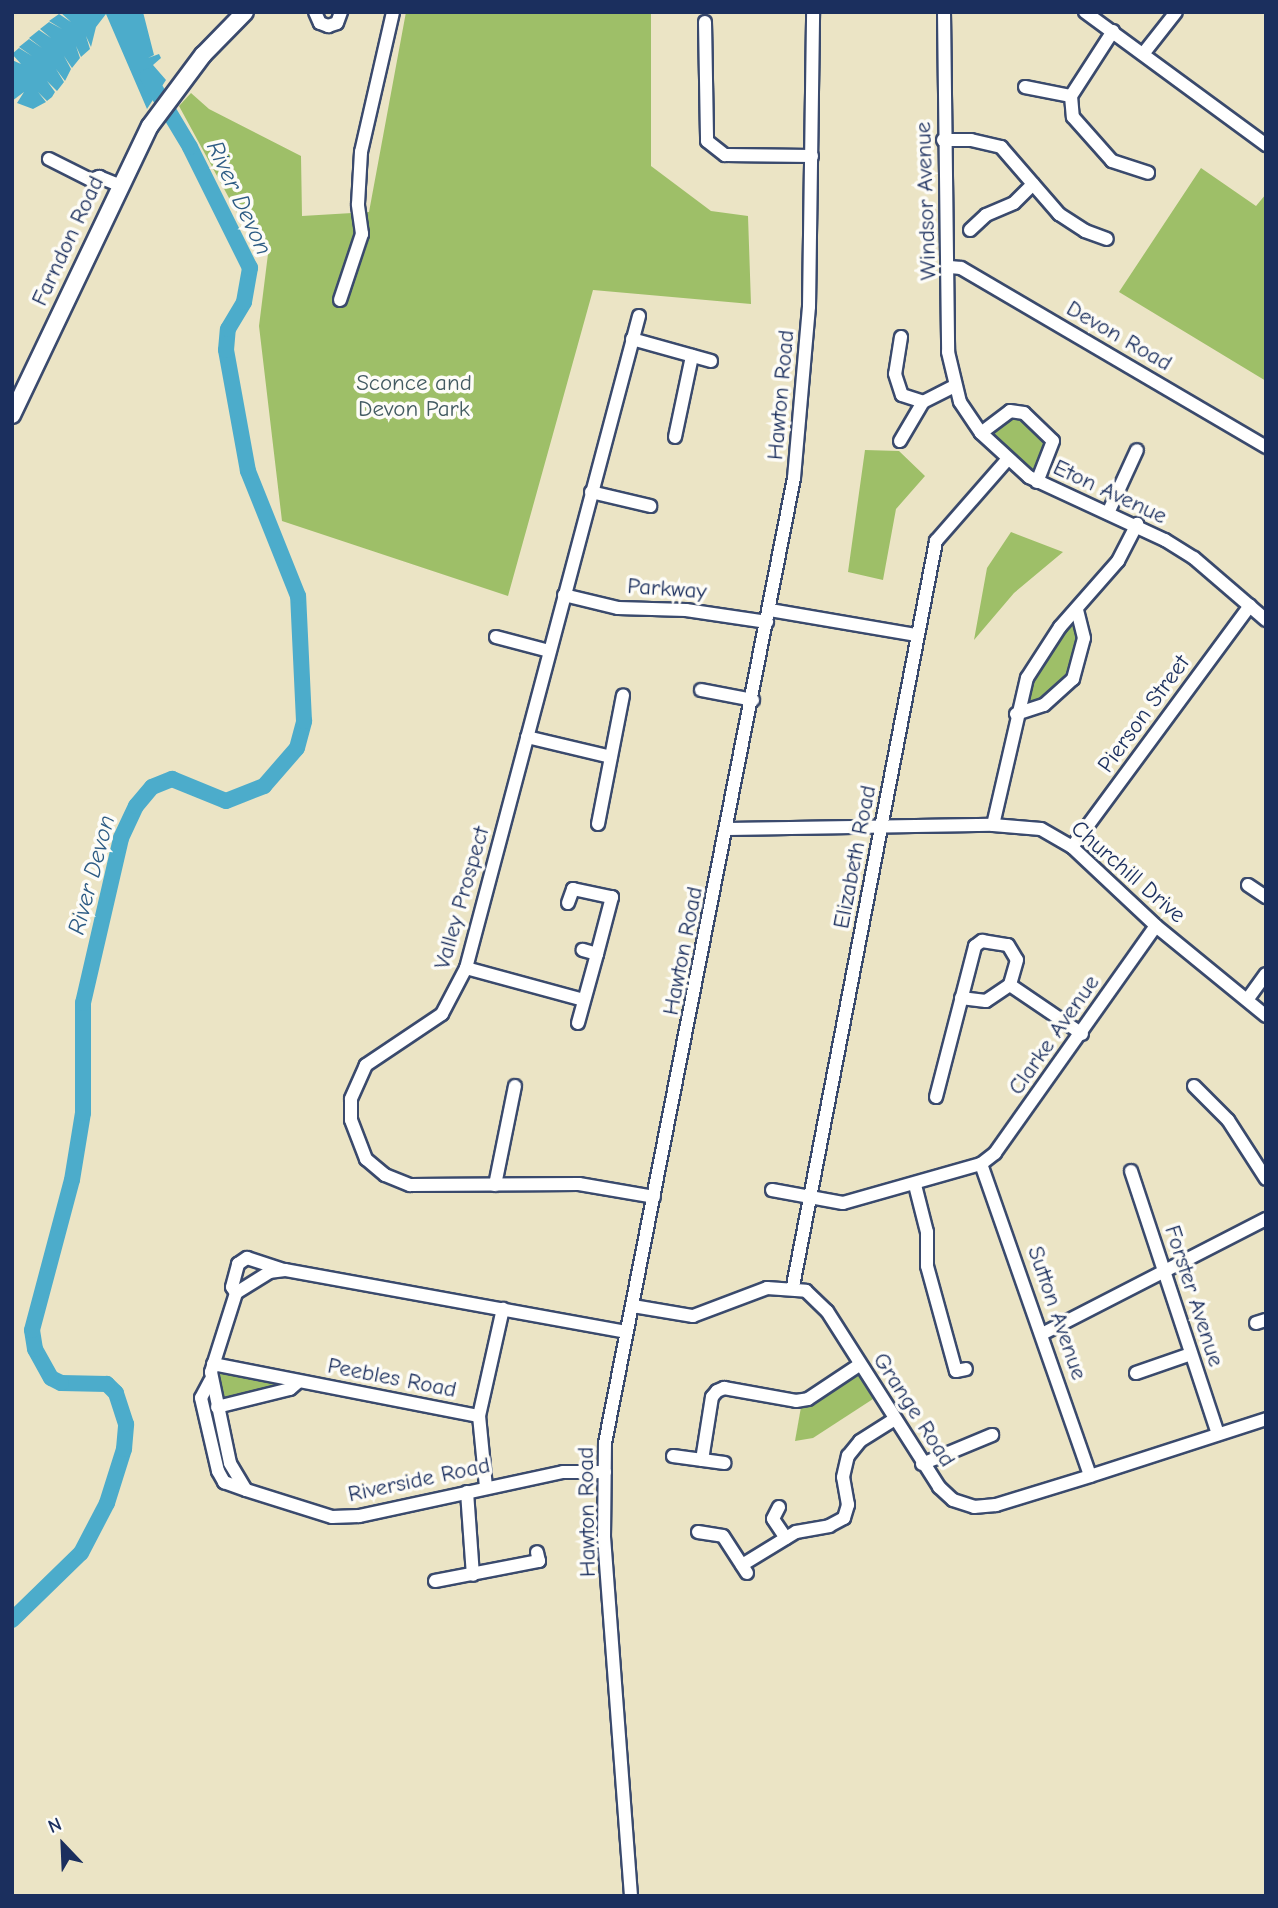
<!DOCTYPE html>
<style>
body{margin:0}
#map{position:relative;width:1278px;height:1908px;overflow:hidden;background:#ebe4c5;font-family:"Comic Neue",sans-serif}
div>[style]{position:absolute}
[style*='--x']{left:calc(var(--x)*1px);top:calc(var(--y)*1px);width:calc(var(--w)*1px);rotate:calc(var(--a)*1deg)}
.green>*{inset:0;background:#9ebf68}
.water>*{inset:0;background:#4caccb}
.river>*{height:16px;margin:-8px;padding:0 8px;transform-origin:8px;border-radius:8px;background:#4caccb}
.roads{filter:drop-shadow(2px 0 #3a4a6d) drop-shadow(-2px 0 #3a4a6d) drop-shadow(0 2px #3a4a6d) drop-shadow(0 -2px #3a4a6d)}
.minor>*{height:12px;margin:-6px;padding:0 6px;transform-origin:6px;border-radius:6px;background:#fff}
.major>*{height:16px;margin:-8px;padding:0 8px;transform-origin:8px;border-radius:8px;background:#fff}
span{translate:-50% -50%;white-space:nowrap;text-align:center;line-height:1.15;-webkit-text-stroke:7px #fdfcf7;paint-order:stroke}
.street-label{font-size:23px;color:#1b2f5e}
.park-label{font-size:23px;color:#425a61}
.water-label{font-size:24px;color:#2c5b84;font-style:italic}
.frame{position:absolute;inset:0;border:14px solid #1b2f5e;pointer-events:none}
.north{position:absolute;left:28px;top:1810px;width:70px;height:70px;-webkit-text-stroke:5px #fdfcf7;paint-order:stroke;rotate:337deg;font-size:19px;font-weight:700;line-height:28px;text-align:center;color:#1b2f5e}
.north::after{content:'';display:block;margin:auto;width:24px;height:32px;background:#1b2f5e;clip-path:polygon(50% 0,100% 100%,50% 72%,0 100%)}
</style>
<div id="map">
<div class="green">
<i style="clip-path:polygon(406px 12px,651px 12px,651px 166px,711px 211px,748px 216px,751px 304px,593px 290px,508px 596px,282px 521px,259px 326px,269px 246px,241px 220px,179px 106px,191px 93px,209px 109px,301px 156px,302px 216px,369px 212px)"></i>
<i style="clip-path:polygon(1201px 168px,1256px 206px,1266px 194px,1266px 381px,1119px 292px)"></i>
<i style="clip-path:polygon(1016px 413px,1050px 442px,1034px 473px,989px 432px)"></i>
<i style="clip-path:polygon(865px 450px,899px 451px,925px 476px,896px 509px,883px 580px,848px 572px)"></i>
<i style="clip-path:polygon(1011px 532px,1063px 552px,1014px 593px,974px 640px,987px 568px)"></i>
<i style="clip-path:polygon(1072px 620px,1079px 635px,1070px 674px,1059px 688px,1032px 706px,1024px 705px,1038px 665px)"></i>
<i style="clip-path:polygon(221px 1371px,282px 1383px,282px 1386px,225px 1400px,219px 1396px,217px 1375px)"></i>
<i style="clip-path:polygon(858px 1374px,873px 1399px,813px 1438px,795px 1441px,801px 1407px)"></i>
</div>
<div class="water">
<i style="clip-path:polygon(60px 12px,143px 12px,154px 55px,148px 58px,159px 54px,161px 58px,153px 65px,166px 80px,147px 109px,106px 14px,96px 27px,91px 47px,86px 36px,90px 49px,81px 57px,76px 46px,80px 58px,72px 68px,64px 56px,71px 69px,65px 81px,56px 69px,64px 82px,57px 91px,47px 81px,55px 92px,52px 97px,47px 101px,38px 92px,46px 102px,33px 109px,17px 103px,24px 92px,12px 101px,12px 60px,21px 64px,12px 54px,19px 48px,32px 56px,19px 47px,29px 39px,42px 48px,29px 38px,39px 30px,51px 38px,40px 29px,49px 22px,62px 29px,49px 21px,59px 14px,71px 22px)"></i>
</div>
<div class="river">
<i style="--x:12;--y:1620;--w:96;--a:-44.2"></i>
<i style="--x:81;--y:1553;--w:56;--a:-62.5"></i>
<i style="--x:107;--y:1503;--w:57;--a:-72.5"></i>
<i style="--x:124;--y:1449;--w:25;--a:-85"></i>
<i style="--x:126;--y:1424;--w:33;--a:-108"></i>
<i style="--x:116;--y:1393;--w:13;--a:-135"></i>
<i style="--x:107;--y:1384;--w:46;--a:-178.8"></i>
<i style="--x:61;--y:1383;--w:11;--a:-153"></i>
<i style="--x:51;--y:1378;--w:33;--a:-119"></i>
<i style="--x:35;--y:1349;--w:19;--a:-99"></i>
<i style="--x:32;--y:1330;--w:155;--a:-75.1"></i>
<i style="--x:72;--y:1180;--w:68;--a:-80.7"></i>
<i style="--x:83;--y:1113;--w:110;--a:-90"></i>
<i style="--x:83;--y:1003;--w:169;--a:-77"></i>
<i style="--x:121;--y:838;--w:35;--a:-65"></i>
<i style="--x:136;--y:806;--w:25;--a:-50"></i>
<i style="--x:152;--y:787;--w:22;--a:-22"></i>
<i style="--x:172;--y:779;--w:58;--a:22.2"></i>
<i style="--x:226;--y:801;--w:41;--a:-21.5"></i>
<i style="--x:264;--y:786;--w:50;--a:-49"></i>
<i style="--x:297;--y:748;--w:28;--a:-75"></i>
<i style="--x:304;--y:721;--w:125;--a:-92.7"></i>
<i style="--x:298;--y:596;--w:135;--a:-111.8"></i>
<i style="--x:248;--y:471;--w:123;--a:-100.3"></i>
<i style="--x:226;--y:350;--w:21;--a:-85"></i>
<i style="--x:228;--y:329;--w:31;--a:-59"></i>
<i style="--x:244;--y:302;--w:35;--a:-80"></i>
<i style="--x:250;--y:268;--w:135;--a:-116.4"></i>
<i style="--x:190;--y:147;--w:82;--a:-121"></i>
</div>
<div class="roads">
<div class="minor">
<i style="--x:315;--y:12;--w:12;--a:66"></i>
<i style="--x:320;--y:23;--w:9;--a:21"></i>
<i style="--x:328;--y:26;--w:9;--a:-18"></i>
<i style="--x:337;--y:23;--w:12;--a:-70"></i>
<i style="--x:944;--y:12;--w:340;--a:89.3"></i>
<i style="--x:948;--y:352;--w:51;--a:76.5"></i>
<i style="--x:960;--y:402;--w:37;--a:56"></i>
<i style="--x:981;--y:433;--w:65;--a:42.5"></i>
<i style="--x:1029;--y:477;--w:150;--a:24.9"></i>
<i style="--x:1165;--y:540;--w:34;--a:32"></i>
<i style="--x:1194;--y:558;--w:95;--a:40.7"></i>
<i style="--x:1085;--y:12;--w:225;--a:36.3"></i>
<i style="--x:705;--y:22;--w:119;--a:89"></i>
<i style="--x:707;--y:141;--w:23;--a:38"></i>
<i style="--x:725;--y:155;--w:87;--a:0.7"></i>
<i style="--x:1113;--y:31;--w:77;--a:122.9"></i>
<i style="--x:1071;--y:96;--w:21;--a:85"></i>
<i style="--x:1073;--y:117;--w:59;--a:48.4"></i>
<i style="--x:1112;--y:161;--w:38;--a:18"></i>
<i style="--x:1143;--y:54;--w:53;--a:-51.8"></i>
<i style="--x:1025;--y:87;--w:47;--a:11.1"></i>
<i style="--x:943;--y:140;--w:28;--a:0"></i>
<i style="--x:971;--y:140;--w:31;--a:13"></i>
<i style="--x:1001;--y:147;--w:89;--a:49.1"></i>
<i style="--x:1059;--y:214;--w:31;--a:33"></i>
<i style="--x:1085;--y:231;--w:23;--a:20"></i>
<i style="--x:49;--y:159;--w:47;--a:26.6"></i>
<i style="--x:91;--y:180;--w:9;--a:-21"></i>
<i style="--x:99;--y:177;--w:22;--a:22"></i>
<i style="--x:970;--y:230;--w:22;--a:-43"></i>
<i style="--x:986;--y:215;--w:30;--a:-23"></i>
<i style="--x:1014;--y:203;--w:27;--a:-45"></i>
<i style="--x:950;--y:267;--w:11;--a:5"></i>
<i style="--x:961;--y:268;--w:354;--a:30.4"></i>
<i style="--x:340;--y:300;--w:70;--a:-71.6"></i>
<i style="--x:362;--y:234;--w:30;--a:-98"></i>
<i style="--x:358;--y:204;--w:52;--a:-86.7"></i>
<i style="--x:361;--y:152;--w:144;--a:-77.1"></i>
<i style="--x:639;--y:316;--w:675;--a:104.86"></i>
<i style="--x:466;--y:968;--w:52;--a:117.6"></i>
<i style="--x:442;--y:1014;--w:92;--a:146.1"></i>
<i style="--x:366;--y:1065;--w:37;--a:114"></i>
<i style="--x:351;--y:1099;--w:21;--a:90"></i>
<i style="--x:351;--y:1120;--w:42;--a:69"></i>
<i style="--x:366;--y:1159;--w:25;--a:40"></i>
<i style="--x:385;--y:1175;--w:27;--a:22"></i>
<i style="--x:410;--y:1185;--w:169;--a:-0.3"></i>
<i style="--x:579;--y:1184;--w:76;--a:9.8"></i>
<i style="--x:901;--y:337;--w:37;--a:99"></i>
<i style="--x:895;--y:374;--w:22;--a:72"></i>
<i style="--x:902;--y:395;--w:22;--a:18"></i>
<i style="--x:923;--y:402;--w:34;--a:-27"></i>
<i style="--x:632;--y:339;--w:82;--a:15.6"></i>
<i style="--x:981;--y:433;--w:36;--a:-37"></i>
<i style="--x:1010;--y:411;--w:14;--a:8"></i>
<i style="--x:1024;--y:413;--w:40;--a:44"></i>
<i style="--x:1053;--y:441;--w:44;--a:111.3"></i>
<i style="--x:675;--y:437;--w:83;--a:-78.1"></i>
<i style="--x:900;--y:441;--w:45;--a:-59.5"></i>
<i style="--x:591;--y:492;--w:61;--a:13.3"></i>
<i style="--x:1108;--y:513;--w:69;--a:-65.3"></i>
<i style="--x:564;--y:595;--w:56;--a:13.5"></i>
<i style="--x:618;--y:608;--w:68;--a:1.7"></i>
<i style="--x:686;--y:610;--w:82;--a:8.4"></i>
<i style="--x:770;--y:610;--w:149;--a:9.7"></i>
<i style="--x:496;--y:637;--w:55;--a:14.8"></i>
<i style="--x:701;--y:690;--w:53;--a:10.9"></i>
<i style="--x:1016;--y:714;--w:29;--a:-18"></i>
<i style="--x:1044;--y:705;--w:39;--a:-42"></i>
<i style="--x:1073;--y:679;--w:42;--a:-75"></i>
<i style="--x:1084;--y:638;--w:30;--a:-104"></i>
<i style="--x:527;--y:737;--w:86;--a:13.4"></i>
<i style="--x:598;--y:824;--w:131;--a:-79"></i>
<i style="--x:993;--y:825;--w:151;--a:-77"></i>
<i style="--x:1027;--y:678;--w:61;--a:-57.1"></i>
<i style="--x:1060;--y:627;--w:88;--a:-48.7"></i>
<i style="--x:1118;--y:561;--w:42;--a:-62.8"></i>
<i style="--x:728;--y:829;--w:265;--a:-0.9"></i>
<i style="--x:993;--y:825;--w:48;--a:4.8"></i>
<i style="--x:1041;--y:829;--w:36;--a:30"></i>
<i style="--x:1072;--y:847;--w:115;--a:43.2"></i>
<i style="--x:1156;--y:926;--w:142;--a:39.3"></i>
<i style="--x:1072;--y:847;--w:300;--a:-53.6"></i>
<i style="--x:1248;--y:885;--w:22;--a:34"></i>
<i style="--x:568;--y:903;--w:15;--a:-70"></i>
<i style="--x:573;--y:889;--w:40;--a:12"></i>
<i style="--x:612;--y:897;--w:59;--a:104.7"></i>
<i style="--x:466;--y:968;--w:122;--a:15.2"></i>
<i style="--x:961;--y:998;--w:25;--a:7"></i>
<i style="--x:986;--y:1001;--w:29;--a:-34"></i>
<i style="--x:1247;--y:1000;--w:32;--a:-54"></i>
<i style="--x:578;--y:1023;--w:72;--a:-74.6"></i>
<i style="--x:597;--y:954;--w:15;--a:-164"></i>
<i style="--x:1194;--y:1086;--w:48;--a:45"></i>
<i style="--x:1228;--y:1120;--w:70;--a:57.2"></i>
<i style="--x:936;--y:1097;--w:156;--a:-75.5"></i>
<i style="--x:975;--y:946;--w:9;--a:-36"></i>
<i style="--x:982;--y:941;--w:26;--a:9"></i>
<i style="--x:1008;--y:945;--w:17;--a:59"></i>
<i style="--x:1017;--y:960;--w:26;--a:106"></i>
<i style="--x:1010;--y:985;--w:87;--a:34.2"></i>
<i style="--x:981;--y:1164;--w:330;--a:70.7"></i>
<i style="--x:1131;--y:1171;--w:277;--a:71.7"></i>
<i style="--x:495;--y:1185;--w:101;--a:-78.6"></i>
<i style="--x:915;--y:1185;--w:49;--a:75.7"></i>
<i style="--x:927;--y:1232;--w:34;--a:90"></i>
<i style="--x:927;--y:1266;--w:109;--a:74.6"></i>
<i style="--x:956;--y:1371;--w:10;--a:-11"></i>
<i style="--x:772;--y:1190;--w:72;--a:10.4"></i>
<i style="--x:843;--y:1203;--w:143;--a:-15.8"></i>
<i style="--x:981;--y:1164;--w:18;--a:-38"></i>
<i style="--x:995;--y:1153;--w:278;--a:-54.7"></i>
<i style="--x:793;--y:1286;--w:759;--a:-79.13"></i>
<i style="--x:936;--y:541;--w:108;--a:-48.8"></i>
<i style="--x:236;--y:1293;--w:7;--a:-124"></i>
<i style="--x:232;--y:1287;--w:24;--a:-75"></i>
<i style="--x:238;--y:1264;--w:11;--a:-34"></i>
<i style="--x:247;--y:1258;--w:36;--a:18"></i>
<i style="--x:633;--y:1306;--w:61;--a:9.5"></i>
<i style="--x:693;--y:1316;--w:79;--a:-20.7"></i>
<i style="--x:767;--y:1288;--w:39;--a:4"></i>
<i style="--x:806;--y:1291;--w:29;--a:44"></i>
<i style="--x:827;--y:1311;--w:209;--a:57.5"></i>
<i style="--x:939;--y:1487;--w:19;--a:43"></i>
<i style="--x:953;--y:1500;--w:22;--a:18"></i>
<i style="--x:974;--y:1507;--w:22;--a:-5"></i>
<i style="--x:996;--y:1505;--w:98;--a:-17.1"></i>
<i style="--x:1090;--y:1476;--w:185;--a:-17.9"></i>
<i style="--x:1256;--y:1323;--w:10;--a:-17"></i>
<i style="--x:1042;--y:1334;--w:252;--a:-27.2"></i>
<i style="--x:213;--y:1364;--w:271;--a:11.1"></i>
<i style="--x:1136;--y:1373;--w:58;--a:-19.1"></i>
<i style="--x:210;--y:1381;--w:19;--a:118"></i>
<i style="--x:201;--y:1398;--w:75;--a:76.9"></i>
<i style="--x:218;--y:1471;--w:13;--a:61"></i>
<i style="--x:224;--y:1482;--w:23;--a:20"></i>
<i style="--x:217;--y:1407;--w:75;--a:-13.9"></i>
<i style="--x:290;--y:1389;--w:11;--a:-41"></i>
<i style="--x:673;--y:1456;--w:52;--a:7.7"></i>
<i style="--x:702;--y:1460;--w:64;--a:-81"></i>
<i style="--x:712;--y:1397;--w:8;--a:-50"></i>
<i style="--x:717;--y:1391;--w:8;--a:-23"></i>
<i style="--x:724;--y:1388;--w:73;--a:10.2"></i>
<i style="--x:796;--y:1401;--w:12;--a:-9"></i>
<i style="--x:808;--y:1399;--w:61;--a:-33.7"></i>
<i style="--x:922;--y:1464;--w:76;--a:-22.5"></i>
<i style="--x:605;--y:1472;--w:42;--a:180"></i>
<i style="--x:563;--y:1472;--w:209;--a:167.8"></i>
<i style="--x:359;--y:1516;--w:27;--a:178"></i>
<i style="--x:332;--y:1517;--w:90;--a:-162.6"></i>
<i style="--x:246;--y:1490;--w:31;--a:-121"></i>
<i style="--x:230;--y:1463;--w:93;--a:-101.8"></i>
<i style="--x:211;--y:1372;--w:83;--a:-72.4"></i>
<i style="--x:236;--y:1293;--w:39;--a:-32"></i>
<i style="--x:269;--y:1272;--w:16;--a:-7"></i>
<i style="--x:285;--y:1270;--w:346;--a:10.3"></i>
<i style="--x:486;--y:1487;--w:71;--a:-95.6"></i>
<i style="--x:479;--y:1416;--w:110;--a:-77.4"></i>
<i style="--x:467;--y:1492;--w:83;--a:85.9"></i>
<i style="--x:779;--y:1507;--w:13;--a:117"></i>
<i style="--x:773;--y:1519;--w:23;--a:56"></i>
<i style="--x:698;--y:1532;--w:25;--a:9"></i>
<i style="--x:723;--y:1536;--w:44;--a:57"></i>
<i style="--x:742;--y:1565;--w:63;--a:-31.4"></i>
<i style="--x:796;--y:1532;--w:34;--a:-10"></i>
<i style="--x:829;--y:1526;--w:17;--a:-28"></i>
<i style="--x:844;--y:1518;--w:14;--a:-73"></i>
<i style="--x:848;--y:1505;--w:28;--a:-100"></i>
<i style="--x:843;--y:1477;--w:22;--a:-77"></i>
<i style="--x:848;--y:1456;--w:19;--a:-51"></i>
<i style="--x:860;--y:1441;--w:41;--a:-32.2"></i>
<i style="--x:435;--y:1581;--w:106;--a:-10.9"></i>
<i style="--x:539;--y:1561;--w:9;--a:-103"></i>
<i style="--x:631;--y:1896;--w:360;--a:-94.3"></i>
<i style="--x:604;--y:1537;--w:94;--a:-89.4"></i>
<i style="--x:605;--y:1443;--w:983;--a:-78.92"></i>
<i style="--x:794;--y:478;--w:172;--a:-85"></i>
<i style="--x:809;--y:307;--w:295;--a:-89.2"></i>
</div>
<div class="major">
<i style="--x:12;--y:415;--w:320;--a:-64.5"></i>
<i style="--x:150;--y:126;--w:89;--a:-53.3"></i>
<i style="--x:203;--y:55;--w:60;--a:-45.7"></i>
</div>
</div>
<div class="street-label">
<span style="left:926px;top:201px;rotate:-92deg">Windsor Avenue</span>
<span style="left:68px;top:241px;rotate:-65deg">Farndon Road</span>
<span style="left:1119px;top:336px;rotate:30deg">Devon Road</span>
<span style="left:781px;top:395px;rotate:-85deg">Hawton Road</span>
<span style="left:1110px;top:492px;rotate:25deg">Eton Avenue</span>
<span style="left:667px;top:589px;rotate:4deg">Parkway</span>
<span style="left:1144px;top:714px;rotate:-54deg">Pierson Street</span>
<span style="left:855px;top:857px;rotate:-79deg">Elizabeth Road</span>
<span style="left:1128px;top:872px;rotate:41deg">Churchill Drive</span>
<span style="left:462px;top:898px;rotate:-74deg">Valley Prospect</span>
<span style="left:683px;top:951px;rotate:-79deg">Hawton Road</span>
<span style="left:1054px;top:1035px;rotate:-55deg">Clarke Avenue</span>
<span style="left:1194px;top:1296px;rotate:72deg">Forster Avenue</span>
<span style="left:1057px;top:1313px;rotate:71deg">Sutton Avenue</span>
<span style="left:392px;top:1378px;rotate:11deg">Peebles Road</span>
<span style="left:914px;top:1410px;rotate:57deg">Grange Road</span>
<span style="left:419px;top:1480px;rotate:-12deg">Riverside Road</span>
<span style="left:587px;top:1512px;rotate:-91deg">Hawton Road</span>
</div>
<div class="park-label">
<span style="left:414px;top:396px">Sconce and<br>Devon Park</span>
</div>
<div class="water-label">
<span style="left:239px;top:198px;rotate:65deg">River Devon</span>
<span style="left:92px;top:875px;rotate:-75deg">River Devon</span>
</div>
<div class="frame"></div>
<div class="north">N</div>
</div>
